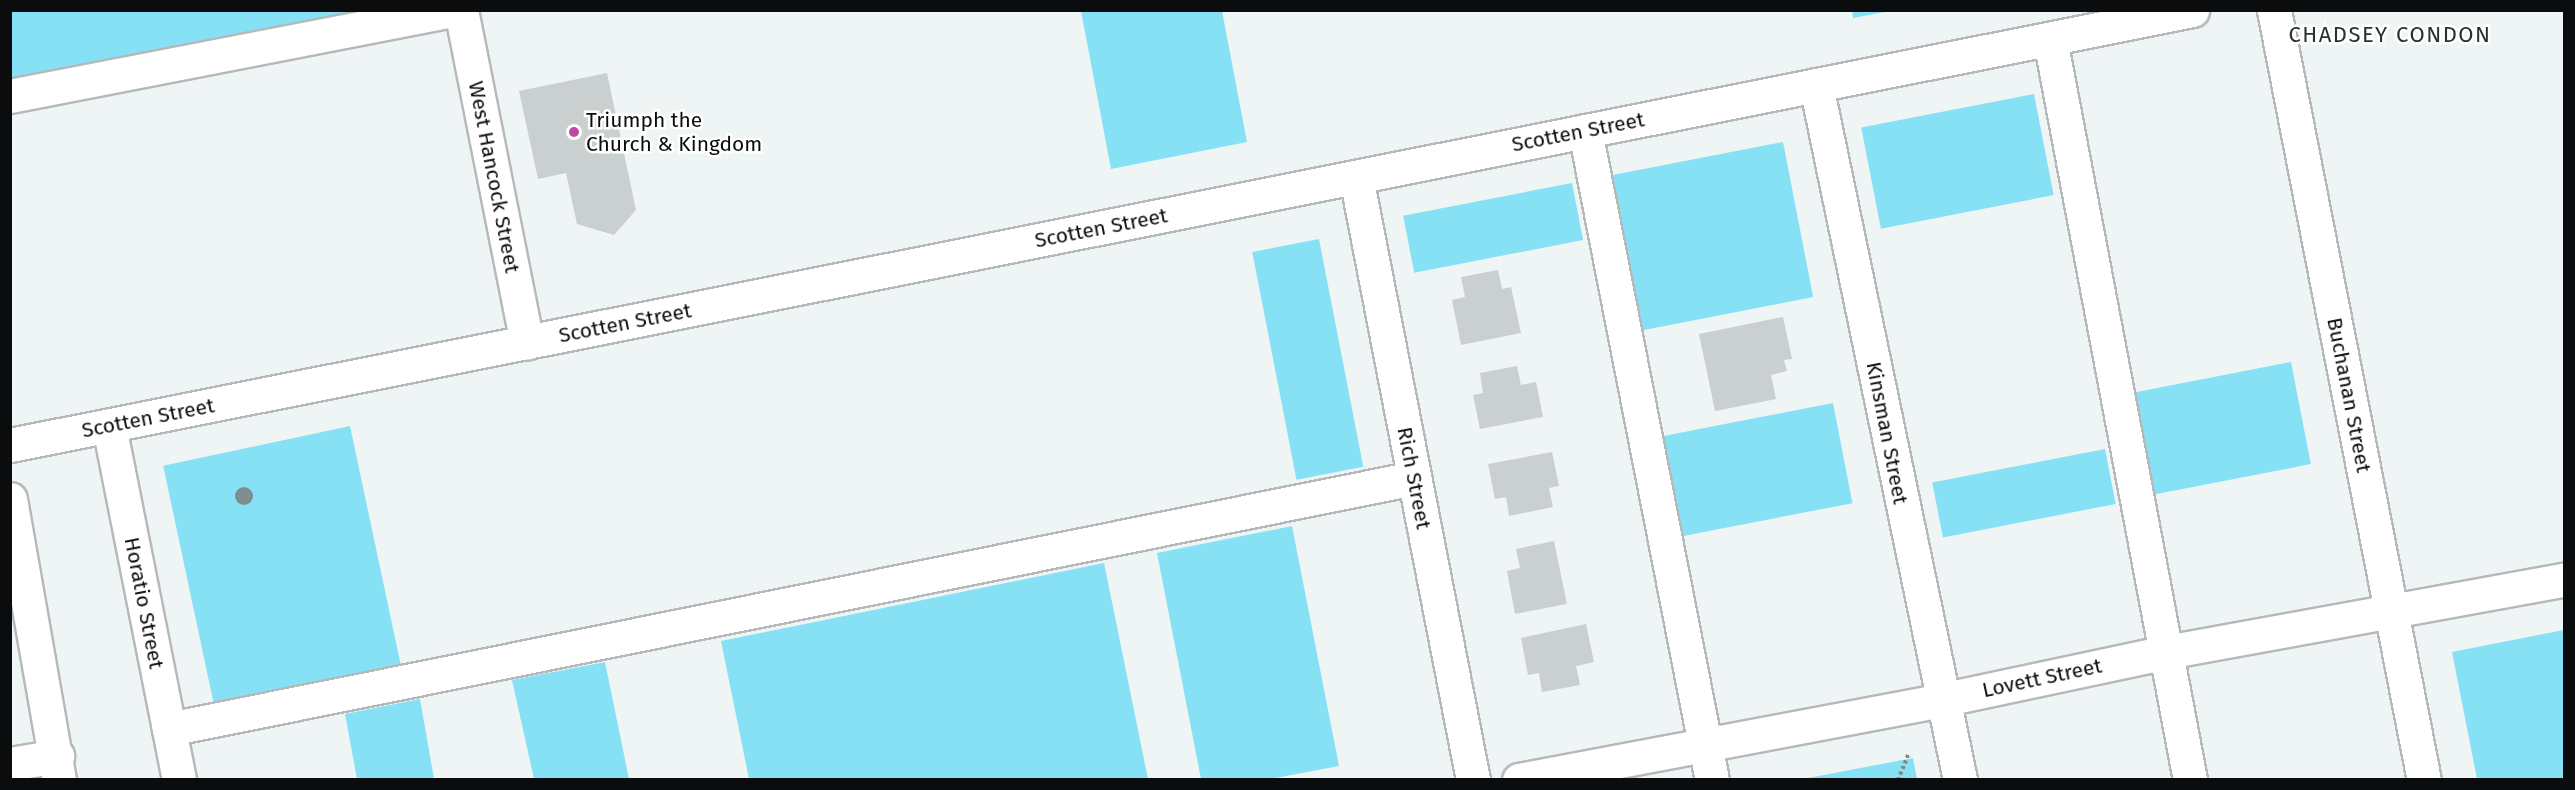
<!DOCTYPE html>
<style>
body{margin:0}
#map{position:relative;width:2575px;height:790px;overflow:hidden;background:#eff4f5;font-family:"Fira Sans",sans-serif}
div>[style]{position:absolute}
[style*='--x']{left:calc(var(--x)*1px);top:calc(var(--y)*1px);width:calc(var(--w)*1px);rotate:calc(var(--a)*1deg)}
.green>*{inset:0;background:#86e1f5;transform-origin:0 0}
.building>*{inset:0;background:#cacfd0}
.path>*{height:4px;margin-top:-2px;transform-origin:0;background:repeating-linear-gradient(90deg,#838687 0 3px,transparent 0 6px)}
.roads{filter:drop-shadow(2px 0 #b5b9bb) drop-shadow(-2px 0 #b5b9bb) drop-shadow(0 2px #b5b9bb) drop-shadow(0 -2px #b5b9bb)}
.minor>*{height:33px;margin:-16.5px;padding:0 16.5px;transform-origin:16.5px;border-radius:16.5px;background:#fff}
.trees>*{width:18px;height:18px;margin:-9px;border-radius:50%;background:#7e8e91}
.dots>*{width:16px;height:16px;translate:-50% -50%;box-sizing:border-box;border:3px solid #fff;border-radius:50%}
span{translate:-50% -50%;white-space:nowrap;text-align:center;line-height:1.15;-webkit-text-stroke:5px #fff;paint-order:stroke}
.poi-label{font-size:21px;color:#0b0c0d}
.left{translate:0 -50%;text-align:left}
.street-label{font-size:21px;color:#0b0c0d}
.neighbourhood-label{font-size:22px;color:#2c3031;letter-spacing:1.5px}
.frame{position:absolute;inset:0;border:12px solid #0b0c0d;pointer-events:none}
</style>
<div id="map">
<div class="green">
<i style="clip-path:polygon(11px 10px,356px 10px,356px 11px,11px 79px)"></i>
<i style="clip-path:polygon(1852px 10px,1890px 10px,1890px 11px,1853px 18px)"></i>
<i style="clip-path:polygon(1081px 11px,1222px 11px,1247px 142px,1111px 169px)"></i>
<i style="left:2034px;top:94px;width:103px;height:176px;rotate:79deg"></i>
<i style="left:1783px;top:142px;width:158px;height:180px;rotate:79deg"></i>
<i style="left:1572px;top:183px;width:58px;height:172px;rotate:79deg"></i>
<i style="left:1319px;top:239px;width:232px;height:68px;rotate:79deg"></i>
<i style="left:2291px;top:362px;width:104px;height:165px;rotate:79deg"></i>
<i style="left:1833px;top:403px;width:102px;height:175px;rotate:79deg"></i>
<i style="left:350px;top:426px;width:244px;height:191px;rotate:78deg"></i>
<i style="left:2105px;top:449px;width:56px;height:176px;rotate:79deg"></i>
<i style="clip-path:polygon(1292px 526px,1339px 766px,1270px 779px,1201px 779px,1157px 553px)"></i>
<i style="clip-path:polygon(1104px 563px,1148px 779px,749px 779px,721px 641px)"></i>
<i style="clip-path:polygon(2564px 630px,2564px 779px,2477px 779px,2452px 652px)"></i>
<i style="clip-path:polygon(605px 662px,629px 779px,534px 779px,512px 680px)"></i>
<i style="clip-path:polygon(420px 699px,434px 779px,357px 779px,345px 714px)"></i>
<i style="clip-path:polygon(1913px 758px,1917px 779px,1803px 779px)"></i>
</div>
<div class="building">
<i style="clip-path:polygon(607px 73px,636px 210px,614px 235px,577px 224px,566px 173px,538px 179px,519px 91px)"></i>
<i style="clip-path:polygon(1498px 270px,1502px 289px,1511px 287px,1521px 333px,1461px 345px,1452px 300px,1465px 297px,1461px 277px)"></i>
<i style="clip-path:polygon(1783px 317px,1792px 359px,1784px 360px,1787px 371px,1771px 375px,1776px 399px,1715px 411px,1699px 334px)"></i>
<i style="clip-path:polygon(1517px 366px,1521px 385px,1536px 382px,1543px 417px,1480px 429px,1473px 395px,1483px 393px,1480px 373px)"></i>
<i style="clip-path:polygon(1552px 452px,1559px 486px,1549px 488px,1553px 507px,1509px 516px,1506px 497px,1495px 499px,1488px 464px)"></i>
<i style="clip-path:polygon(1554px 541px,1567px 604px,1515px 614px,1507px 571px,1520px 568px,1516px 549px)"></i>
<i style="clip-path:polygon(1586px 624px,1594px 662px,1576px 666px,1580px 685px,1542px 692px,1539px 673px,1528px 675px,1521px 638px)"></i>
</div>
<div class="path">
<i style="--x:1898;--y:780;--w:29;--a:-68"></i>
</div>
<div class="roads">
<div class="minor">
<i style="--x:461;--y:10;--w:339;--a:78.8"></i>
<i style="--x:2274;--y:10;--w:784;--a:78.98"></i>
<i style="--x:2050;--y:39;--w:754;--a:79.3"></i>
<i style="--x:1816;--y:85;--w:710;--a:78.29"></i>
<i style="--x:10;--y:96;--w:450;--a:-11"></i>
<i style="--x:1585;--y:131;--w:661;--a:78.93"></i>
<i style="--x:1356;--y:177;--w:614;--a:79.02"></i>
<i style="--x:109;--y:426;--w:361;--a:78.8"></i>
<i style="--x:10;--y:445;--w:2225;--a:-11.27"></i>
<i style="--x:10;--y:499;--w:285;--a:80.1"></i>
<i style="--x:169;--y:729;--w:1270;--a:-11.4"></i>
<i style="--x:10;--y:764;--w:48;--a:-9.7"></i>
<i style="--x:1519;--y:780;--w:430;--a:-10.7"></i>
<i style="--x:1941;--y:700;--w:230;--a:-12"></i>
<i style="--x:2166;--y:652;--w:404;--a:-10.3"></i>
</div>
</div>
<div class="trees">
<i style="left:244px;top:496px"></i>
</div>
<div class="dots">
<i style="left:574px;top:132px;background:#bf49a0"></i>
</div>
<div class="poi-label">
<span class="left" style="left:586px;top:132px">Triumph the<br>Church &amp; Kingdom</span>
</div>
<div class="street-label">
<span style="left:1578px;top:132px;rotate:-11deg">Scotten Street</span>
<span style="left:494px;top:177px;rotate:79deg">West Hancock Street</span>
<span style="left:1101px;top:228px;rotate:-11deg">Scotten Street</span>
<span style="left:625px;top:323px;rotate:-11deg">Scotten Street</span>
<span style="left:2349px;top:395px;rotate:79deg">Buchanan Street</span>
<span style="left:148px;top:418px;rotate:-11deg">Scotten Street</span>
<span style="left:1887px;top:433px;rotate:79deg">Kinsman Street</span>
<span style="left:1414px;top:478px;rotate:79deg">Rich Street</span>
<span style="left:144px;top:603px;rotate:79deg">Horatio Street</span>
<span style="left:2042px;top:678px;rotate:-12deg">Lovett Street</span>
</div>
<div class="neighbourhood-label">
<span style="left:2390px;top:35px">CHADSEY CONDON</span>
</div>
<div class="frame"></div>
</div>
